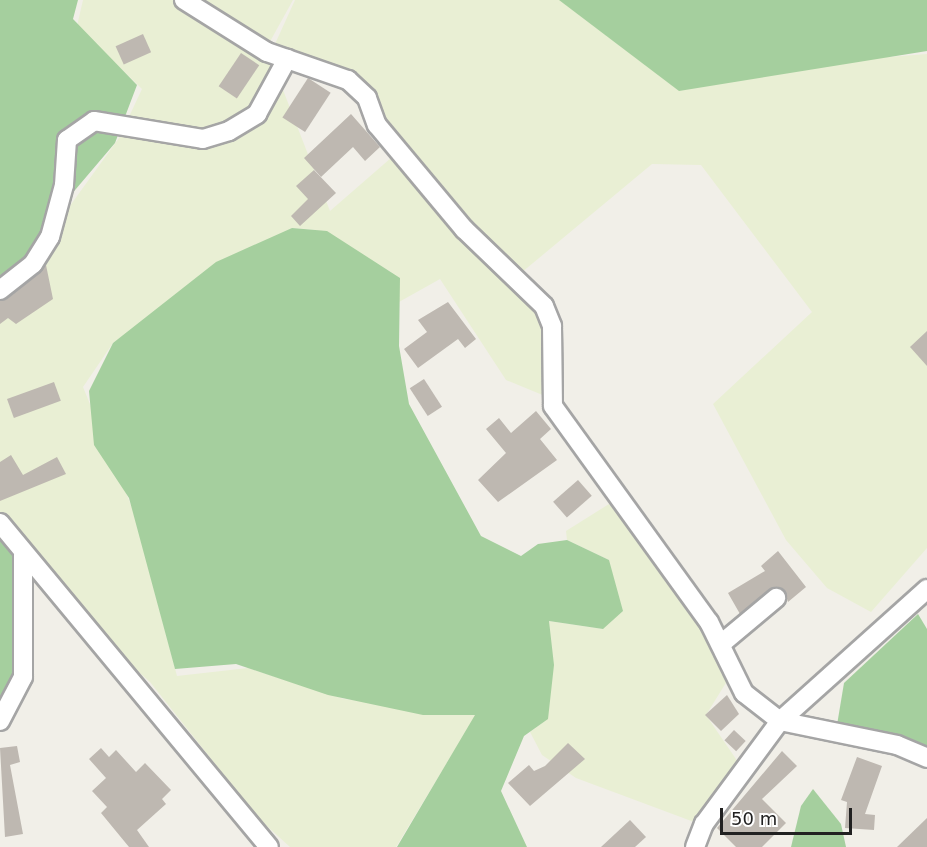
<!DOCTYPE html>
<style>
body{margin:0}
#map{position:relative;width:927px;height:847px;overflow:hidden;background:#f1efe8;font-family:"DejaVu Sans",sans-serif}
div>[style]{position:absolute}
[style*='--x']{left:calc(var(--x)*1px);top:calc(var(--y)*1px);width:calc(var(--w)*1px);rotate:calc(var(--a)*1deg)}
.farmland>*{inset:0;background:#e9efd4}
.forest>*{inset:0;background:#a5cf9e}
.building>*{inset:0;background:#beb8b1;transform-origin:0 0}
.roads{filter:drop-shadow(2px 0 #a5a5a5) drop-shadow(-2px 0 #a5a5a5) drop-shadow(0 2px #a5a5a5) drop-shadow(0 -2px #a5a5a5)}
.minor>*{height:18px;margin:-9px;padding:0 9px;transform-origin:9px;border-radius:9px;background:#fff}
span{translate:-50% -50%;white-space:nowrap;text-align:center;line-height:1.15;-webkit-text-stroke:4.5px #fff;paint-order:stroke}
.scale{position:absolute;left:720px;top:808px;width:132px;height:27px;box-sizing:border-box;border:3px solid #212121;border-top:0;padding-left:8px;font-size:18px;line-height:21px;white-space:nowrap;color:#212121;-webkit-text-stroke:4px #fff;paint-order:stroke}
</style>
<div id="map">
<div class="farmland">
<i style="clip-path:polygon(evenodd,83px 0,293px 0,267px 47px,270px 55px,295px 0,570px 0,888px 57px,927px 54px,927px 548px,871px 612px,827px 588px,786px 540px,713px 404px,812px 312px,701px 165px,652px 164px,521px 273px,553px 354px,545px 396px,506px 380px,440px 279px,399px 302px,391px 272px,316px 230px,292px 228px,113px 343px,83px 387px,133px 510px,177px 676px,248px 668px,344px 699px,476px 715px,396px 847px,290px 847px,258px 818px,150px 682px,52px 595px,0 523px,0 280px,51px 232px,119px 138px,142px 89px,77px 26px,83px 0,271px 59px,352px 78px,399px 151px,330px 211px,271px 59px)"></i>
<i style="clip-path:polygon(609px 504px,701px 618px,729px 678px,706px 715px,738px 762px,694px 822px,576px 778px,542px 755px,530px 732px,546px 720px,549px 621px,603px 629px,609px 560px,567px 540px,566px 531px)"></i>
</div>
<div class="forest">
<i style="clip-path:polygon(0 0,78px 0,73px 19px,137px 85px,115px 143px,53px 216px,21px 270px,0 281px)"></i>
<i style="clip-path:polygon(559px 0,927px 0,927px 51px,679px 91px)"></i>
<i style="clip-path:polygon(292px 228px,327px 231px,400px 278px,399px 346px,409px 404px,481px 536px,521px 556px,538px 544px,567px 540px,609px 560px,623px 611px,603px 629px,549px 621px,554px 665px,548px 719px,524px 736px,501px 791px,527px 847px,397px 847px,475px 715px,423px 715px,328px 695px,236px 664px,175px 669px,129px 498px,94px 445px,89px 391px,113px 343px,216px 262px)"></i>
<i style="clip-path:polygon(0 530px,23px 555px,23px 677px,0 713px)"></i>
<i style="clip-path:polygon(918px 614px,927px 629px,927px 751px,837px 725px,844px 683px)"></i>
<i style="clip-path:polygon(813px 789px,841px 824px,846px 847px,791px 847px,801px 806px)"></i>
</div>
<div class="building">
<i style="left:143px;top:34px;width:20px;height:30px;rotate:66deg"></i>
<i style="left:241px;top:53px;width:22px;height:40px;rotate:34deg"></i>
<i style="left:308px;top:78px;width:27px;height:47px;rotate:33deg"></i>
<i style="clip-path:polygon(351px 114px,380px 147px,365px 161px,353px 147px,321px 177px,304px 158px)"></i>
<i style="clip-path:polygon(314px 170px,336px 193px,300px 226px,291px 216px,308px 199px,296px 186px)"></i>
<i style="clip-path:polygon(46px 265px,53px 299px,16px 324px,8px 318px,0 324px,0 301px)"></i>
<i style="clip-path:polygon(448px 302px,476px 339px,465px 348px,458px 339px,418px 368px,404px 349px,427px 332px,418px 320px)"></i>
<i style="clip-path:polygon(927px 331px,927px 366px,910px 347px)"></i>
<i style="left:424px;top:379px;width:33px;height:17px;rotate:57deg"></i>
<i style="left:54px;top:382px;width:20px;height:50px;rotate:70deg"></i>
<i style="clip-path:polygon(536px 411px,551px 429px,540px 439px,557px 460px,498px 502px,478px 480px,506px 453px,486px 429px,499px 418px,511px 433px)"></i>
<i style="clip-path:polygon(11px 455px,23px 475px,57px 457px,66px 474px,0 501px,0 462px)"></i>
<i style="left:578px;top:480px;width:21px;height:33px;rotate:49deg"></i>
<i style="clip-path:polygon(778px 551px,806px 587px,788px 602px,784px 590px,774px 587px,740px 614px,728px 593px,765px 571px,761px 566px)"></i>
<i style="clip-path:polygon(727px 695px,739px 714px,721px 731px,705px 715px)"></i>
<i style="left:734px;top:730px;width:16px;height:14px;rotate:43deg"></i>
<i style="clip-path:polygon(568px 743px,585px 759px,530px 806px,508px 783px,529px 765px,534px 771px,545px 766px)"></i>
<i style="clip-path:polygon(17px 746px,20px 762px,10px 765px,23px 834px,5px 837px,0 748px)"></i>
<i style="clip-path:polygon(101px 748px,109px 757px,116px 750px,136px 772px,145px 763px,171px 790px,162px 799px,166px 804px,137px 830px,149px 847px,129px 847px,101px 813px,107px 807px,92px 791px,106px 778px,89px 759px)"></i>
<i style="clip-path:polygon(782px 751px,797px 766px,762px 799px,786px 823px,762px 847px,736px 847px,717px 828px)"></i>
<i style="clip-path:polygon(857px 757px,882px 766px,865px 814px,875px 815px,874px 830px,845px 828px,847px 802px,841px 800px)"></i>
<i style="clip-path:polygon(927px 818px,927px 847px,897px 847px)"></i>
<i style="clip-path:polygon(630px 820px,646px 837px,635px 847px,601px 847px)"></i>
</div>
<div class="roads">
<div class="minor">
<i style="--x:184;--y:0;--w:98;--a:32.1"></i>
<i style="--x:267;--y:52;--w:86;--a:19.1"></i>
<i style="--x:348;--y:80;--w:26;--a:43"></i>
<i style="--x:367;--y:98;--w:29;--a:70"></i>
<i style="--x:377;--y:125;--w:136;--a:50.1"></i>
<i style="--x:464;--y:229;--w:111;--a:43.9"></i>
<i style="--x:544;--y:306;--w:22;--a:68"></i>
<i style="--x:552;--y:326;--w:80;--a:89.3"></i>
<i style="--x:553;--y:406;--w:266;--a:54.2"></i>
<i style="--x:709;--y:622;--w:79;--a:63.8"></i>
<i style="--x:744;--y:693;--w:46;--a:37.9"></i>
<i style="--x:780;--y:721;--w:119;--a:11.6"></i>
<i style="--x:897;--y:745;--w:33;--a:23"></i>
<i style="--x:0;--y:290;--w:42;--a:-38.2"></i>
<i style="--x:33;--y:264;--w:32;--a:-58"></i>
<i style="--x:50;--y:237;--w:54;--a:-74.9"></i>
<i style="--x:64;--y:185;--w:45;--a:-86.2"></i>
<i style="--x:67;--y:140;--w:33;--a:-35"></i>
<i style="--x:94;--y:121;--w:110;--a:9.4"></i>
<i style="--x:203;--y:139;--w:27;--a:-17"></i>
<i style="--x:229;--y:131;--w:33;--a:-31"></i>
<i style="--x:257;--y:114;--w:63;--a:-61.4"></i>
<i style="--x:0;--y:523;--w:421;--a:50.3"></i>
<i style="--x:721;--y:644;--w:72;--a:-39.9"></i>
<i style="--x:0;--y:721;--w:50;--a:-62.4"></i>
<i style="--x:23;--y:677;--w:122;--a:-90"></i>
<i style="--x:695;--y:847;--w:25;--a:-69"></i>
<i style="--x:704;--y:824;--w:128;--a:-53.6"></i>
<i style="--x:780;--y:721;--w:198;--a:-41.9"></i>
</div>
</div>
<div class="scale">50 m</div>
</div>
